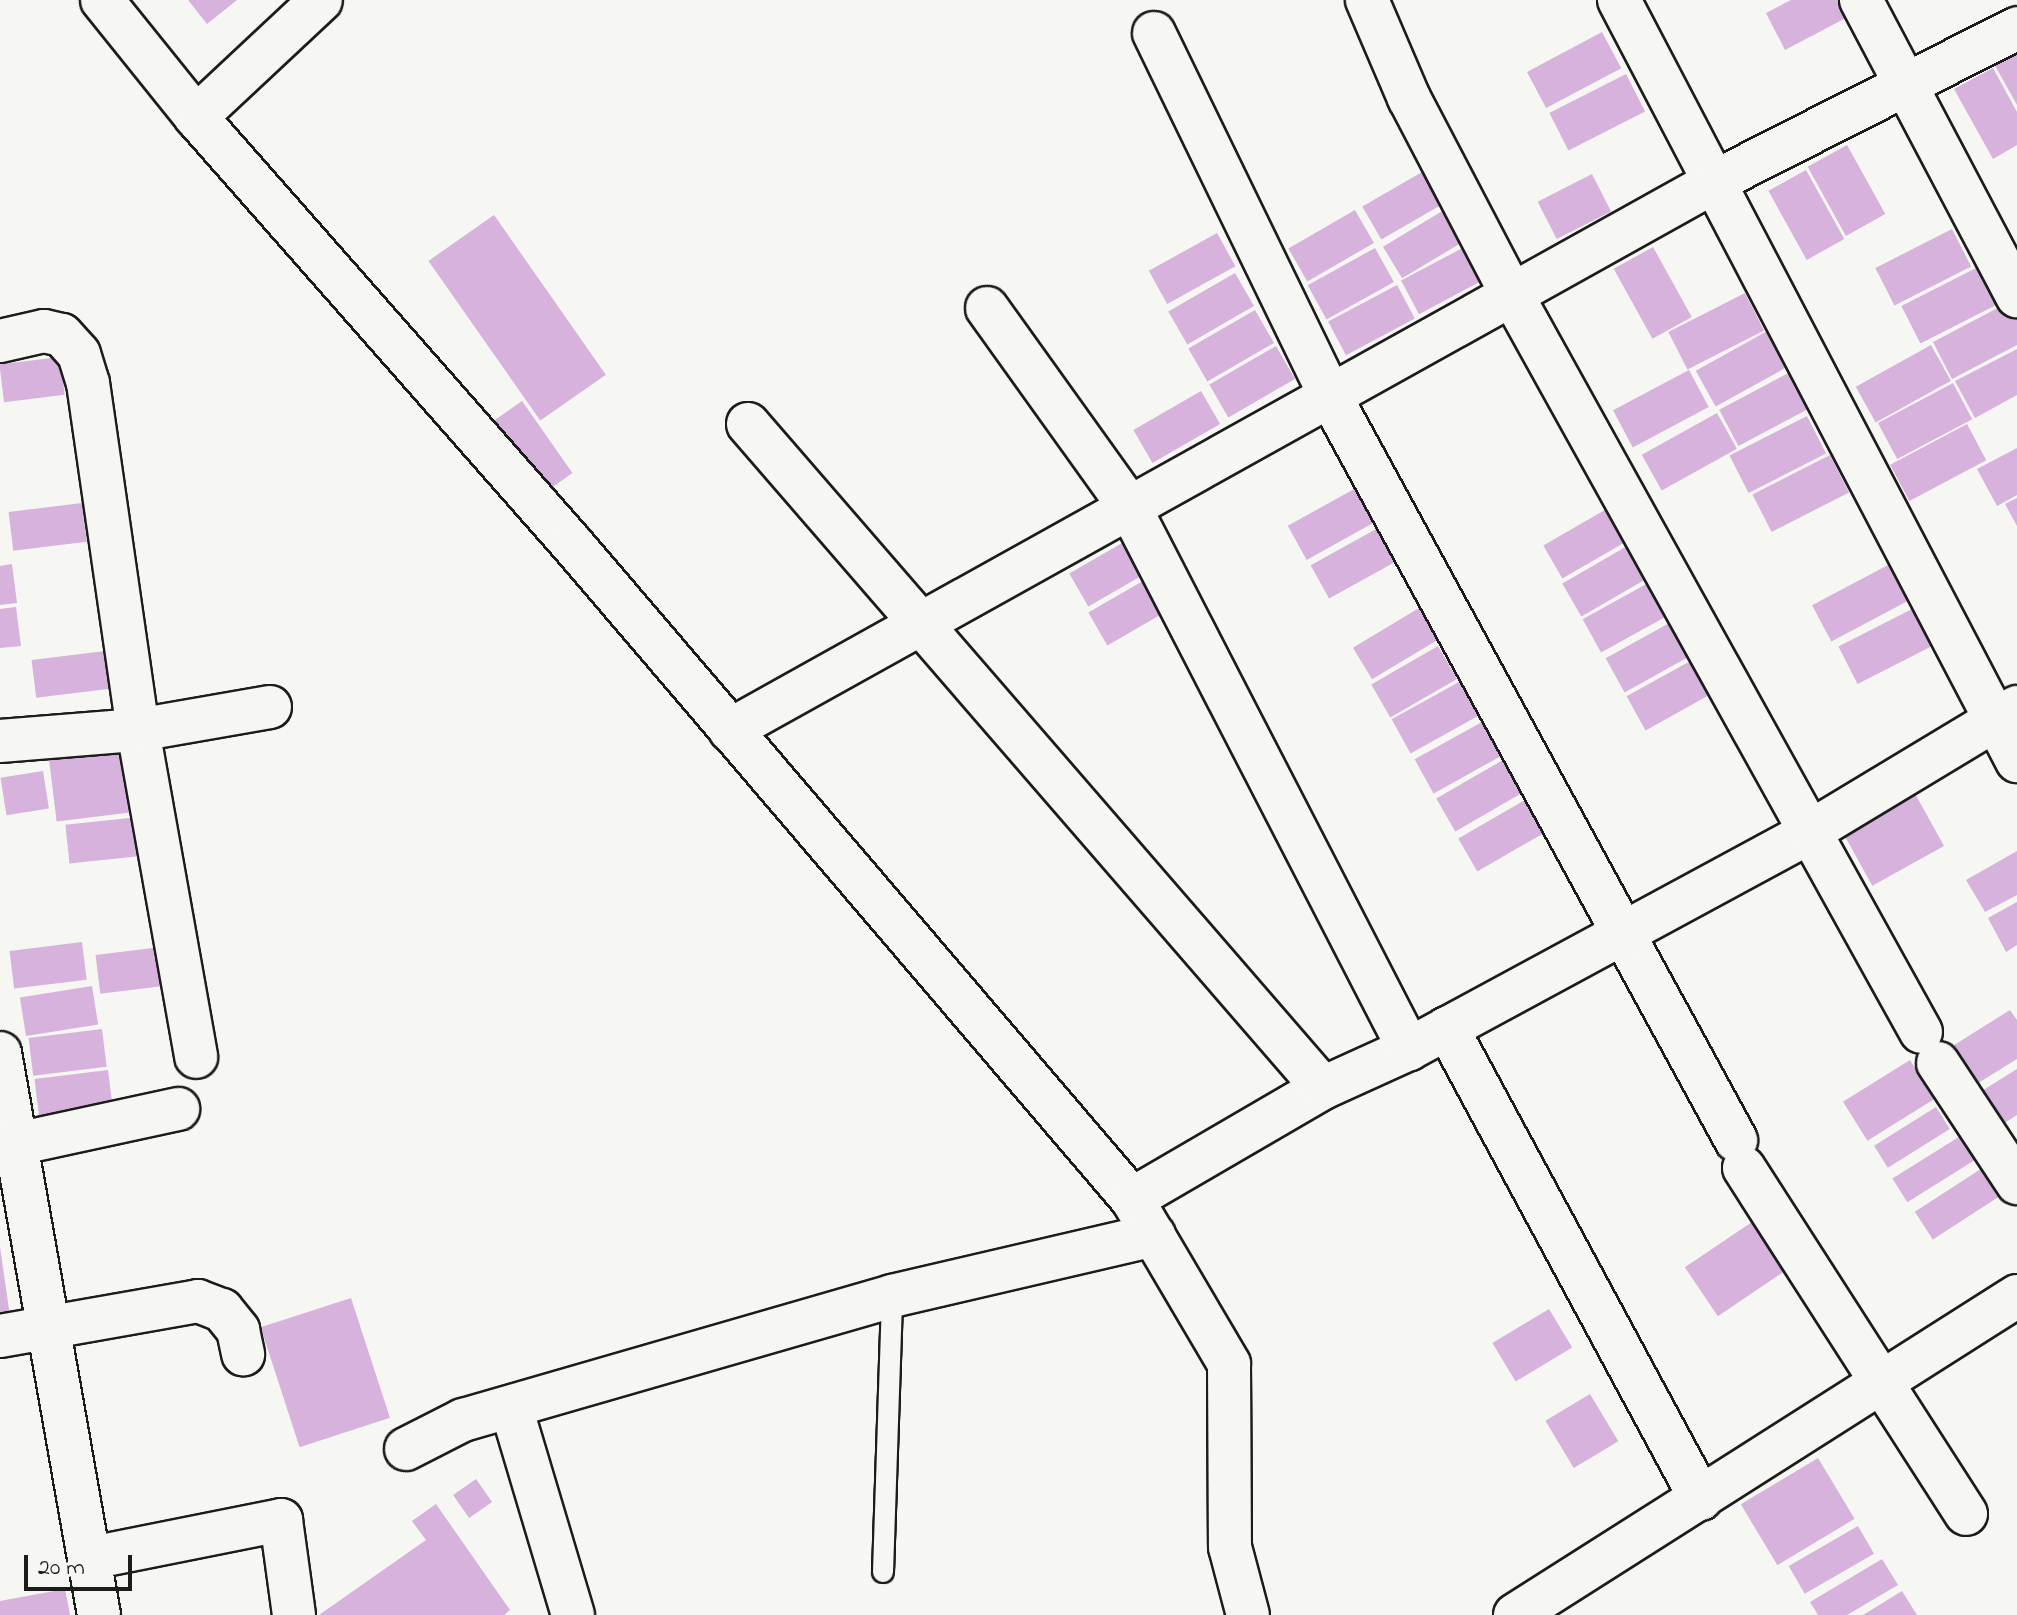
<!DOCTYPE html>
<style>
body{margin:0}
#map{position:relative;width:2017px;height:1615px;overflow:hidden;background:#f6f6f2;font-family:"Indie Flower",sans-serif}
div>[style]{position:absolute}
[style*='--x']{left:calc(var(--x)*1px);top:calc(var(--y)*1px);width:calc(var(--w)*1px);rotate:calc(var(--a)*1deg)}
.building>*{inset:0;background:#d7b2dc;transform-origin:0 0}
.roads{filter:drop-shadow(2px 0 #1c1c1c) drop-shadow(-2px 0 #1c1c1c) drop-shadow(0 2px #1c1c1c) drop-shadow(0 -2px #1c1c1c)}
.lane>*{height:20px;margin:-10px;padding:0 10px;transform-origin:10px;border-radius:10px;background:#f6f6f2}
.street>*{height:42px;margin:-21px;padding:0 21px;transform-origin:21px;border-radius:21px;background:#f6f6f2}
span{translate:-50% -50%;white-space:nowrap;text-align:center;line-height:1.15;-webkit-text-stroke:6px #f6f6f2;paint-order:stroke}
.scale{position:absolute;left:24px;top:1555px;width:108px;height:36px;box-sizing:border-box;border:4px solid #1c1c1c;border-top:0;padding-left:10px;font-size:24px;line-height:28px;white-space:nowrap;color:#1c1c1c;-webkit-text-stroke:6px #f6f6f2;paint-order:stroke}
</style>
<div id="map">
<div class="building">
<i style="clip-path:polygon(188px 0,237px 0,207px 24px)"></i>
<i style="clip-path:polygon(1791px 0,1856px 0,1861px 10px,1785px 50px,1766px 13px)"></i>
<i style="left:1602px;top:32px;width:41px;height:85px;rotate:62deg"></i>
<i style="clip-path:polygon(2017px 49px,2017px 105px,1993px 62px)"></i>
<i style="clip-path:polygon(1993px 68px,2017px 112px,2017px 145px,1993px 159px,1954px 89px)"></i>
<i style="left:1626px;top:74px;width:42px;height:86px;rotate:63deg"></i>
<i style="left:1847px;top:145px;width:79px;height:45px;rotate:61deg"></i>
<i style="left:1429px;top:168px;width:38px;height:77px;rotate:60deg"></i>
<i style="left:1806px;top:170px;width:79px;height:43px;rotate:61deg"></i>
<i style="left:1592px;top:174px;width:42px;height:61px;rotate:63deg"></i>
<i style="left:1449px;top:207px;width:37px;height:77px;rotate:59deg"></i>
<i style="left:1355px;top:210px;width:38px;height:77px;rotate:60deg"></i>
<i style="left:494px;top:215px;width:195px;height:80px;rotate:55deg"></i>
<i style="left:1952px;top:229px;width:42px;height:86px;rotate:63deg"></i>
<i style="left:1217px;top:233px;width:38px;height:78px;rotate:61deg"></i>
<i style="left:1470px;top:244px;width:38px;height:78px;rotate:62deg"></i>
<i style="left:1653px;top:247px;width:80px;height:45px;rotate:61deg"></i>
<i style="left:1375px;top:248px;width:39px;height:77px;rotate:61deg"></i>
<i style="left:1978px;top:267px;width:42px;height:86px;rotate:63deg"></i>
<i style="left:1235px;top:273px;width:38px;height:77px;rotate:60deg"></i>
<i style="left:1397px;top:285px;width:38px;height:78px;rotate:62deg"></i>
<i style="left:1745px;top:293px;width:42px;height:86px;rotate:63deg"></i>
<i style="clip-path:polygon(2009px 302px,2017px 317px,2017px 345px,1952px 379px,1933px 342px)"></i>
<i style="left:1255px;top:310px;width:38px;height:77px;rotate:60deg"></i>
<i style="left:1771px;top:329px;width:41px;height:86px;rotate:61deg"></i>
<i style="left:1931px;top:345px;width:41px;height:86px;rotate:61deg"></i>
<i style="left:1276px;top:346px;width:38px;height:77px;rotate:60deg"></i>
<i style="clip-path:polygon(2017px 349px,2017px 395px,1975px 418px,1955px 381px)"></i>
<i style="left:60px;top:357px;width:38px;height:61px;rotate:83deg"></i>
<i style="left:1796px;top:369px;width:41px;height:87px;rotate:62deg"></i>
<i style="left:1689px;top:370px;width:42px;height:86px;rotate:62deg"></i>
<i style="left:1953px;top:383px;width:41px;height:85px;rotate:62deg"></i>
<i style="left:1201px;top:391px;width:38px;height:78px;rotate:60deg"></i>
<i style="left:522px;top:401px;width:88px;height:35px;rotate:55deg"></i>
<i style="left:1717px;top:413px;width:41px;height:86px;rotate:61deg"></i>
<i style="left:1807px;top:416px;width:42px;height:87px;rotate:63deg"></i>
<i style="left:1967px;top:424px;width:41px;height:87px;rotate:62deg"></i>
<i style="clip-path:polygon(2017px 448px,2017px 495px,1997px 506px,1977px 469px)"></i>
<i style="left:1830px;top:455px;width:42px;height:87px;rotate:63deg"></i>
<i style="left:1356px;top:488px;width:39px;height:78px;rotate:61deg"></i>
<i style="clip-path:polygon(2017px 498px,2017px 526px,2005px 504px)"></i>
<i style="left:82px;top:503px;width:39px;height:74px;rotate:83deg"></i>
<i style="left:1610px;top:507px;width:38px;height:77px;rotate:60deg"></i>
<i style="left:1378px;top:528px;width:38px;height:77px;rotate:61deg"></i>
<i style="left:1136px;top:535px;width:38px;height:77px;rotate:60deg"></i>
<i style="left:1629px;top:545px;width:38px;height:77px;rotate:60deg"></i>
<i style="clip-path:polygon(12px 564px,17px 603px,0 605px,0 566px)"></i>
<i style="left:1888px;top:565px;width:41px;height:86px;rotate:62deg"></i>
<i style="left:1155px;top:574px;width:38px;height:77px;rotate:60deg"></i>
<i style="left:1650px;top:582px;width:38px;height:77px;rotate:61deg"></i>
<i style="clip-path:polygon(16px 607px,21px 646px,0 648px,0 609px)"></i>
<i style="left:1916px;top:607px;width:42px;height:87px;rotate:63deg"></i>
<i style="left:1419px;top:608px;width:37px;height:77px;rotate:59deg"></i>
<i style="left:1673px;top:621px;width:39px;height:77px;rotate:61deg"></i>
<i style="left:1438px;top:646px;width:38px;height:77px;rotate:60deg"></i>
<i style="left:105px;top:651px;width:38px;height:74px;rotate:83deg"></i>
<i style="left:1694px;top:659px;width:39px;height:77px;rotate:61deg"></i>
<i style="left:1459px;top:682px;width:39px;height:77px;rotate:61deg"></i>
<i style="left:1482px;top:722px;width:39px;height:77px;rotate:61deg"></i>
<i style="left:130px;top:746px;width:66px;height:82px;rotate:83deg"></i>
<i style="left:1503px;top:760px;width:38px;height:77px;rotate:60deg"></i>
<i style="left:43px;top:771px;width:38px;height:43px;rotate:81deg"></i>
<i style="left:1913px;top:790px;width:64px;height:82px;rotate:61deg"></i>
<i style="left:1525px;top:800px;width:38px;height:77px;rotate:60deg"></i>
<i style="left:139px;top:817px;width:39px;height:74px;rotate:84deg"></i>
<i style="clip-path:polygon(2017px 851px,2017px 895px,1985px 912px,1966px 880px)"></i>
<i style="clip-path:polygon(2017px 902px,2017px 945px,2006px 952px,1988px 918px)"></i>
<i style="left:82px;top:942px;width:38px;height:73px;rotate:83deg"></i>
<i style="left:169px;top:946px;width:39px;height:74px;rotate:83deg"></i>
<i style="left:92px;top:986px;width:39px;height:73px;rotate:81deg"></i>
<i style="clip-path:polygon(2010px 1010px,2017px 1020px,2017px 1059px,1975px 1085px,1951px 1047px)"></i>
<i style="left:102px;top:1029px;width:38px;height:74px;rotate:83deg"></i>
<i style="left:1910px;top:1060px;width:46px;height:79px;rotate:58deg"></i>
<i style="clip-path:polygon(2017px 1069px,2017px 1115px,1998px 1127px,1977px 1094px)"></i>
<i style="left:108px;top:1070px;width:39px;height:74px;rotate:83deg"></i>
<i style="left:1936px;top:1107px;width:26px;height:73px;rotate:58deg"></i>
<i style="left:1962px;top:1135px;width:28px;height:82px;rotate:58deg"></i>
<i style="left:1987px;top:1165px;width:33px;height:86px;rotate:57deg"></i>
<i style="left:1752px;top:1222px;width:59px;height:81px;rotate:56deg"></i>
<i style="clip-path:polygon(0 1247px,10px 1316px,0 1318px)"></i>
<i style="left:351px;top:1298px;width:126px;height:95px;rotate:72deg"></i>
<i style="left:1549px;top:1309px;width:45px;height:66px;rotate:59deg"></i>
<i style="left:1590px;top:1394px;width:55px;height:52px;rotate:59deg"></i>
<i style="left:1818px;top:1458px;width:71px;height:90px;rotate:59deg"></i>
<i style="left:476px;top:1479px;width:28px;height:28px;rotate:55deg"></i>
<i style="clip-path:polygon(436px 1504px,510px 1610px,504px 1615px,319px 1615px,426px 1540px,412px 1521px)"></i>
<i style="left:1858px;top:1526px;width:32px;height:80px;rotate:60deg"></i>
<i style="clip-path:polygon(1882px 1559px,1898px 1585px,1847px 1615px,1818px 1615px,1810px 1602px)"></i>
<i style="clip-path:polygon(65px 1589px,70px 1615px,0 1615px,0 1601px)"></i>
<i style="clip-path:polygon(1902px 1591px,1917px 1615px,1863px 1615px)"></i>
</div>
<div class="roads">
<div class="lane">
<i style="--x:883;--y:1572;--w:276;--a:-88.1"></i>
</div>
<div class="street">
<i style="--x:102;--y:0;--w:150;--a:51.2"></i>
<i style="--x:196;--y:117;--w:570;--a:48.63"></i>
<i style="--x:573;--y:545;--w:860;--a:49.48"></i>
<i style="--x:1132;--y:1199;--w:191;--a:59.5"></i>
<i style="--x:1229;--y:1364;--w:183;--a:89.7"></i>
<i style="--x:1230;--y:1547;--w:70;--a:75.2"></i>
<i style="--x:1367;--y:0;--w:107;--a:66.8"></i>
<i style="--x:1409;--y:98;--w:220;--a:62.4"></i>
<i style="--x:1511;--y:293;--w:845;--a:60.98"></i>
<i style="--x:1619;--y:0;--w:859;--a:62.39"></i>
<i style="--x:1861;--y:0;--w:335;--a:62.2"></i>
<i style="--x:1154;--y:33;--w:403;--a:64.1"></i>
<i style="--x:1330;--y:396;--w:848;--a:61.38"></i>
<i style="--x:196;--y:117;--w:171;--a:-43.1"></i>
<i style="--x:987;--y:308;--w:246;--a:54.4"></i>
<i style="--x:1130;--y:508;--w:609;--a:62.72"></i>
<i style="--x:0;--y:341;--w:45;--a:-12.8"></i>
<i style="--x:44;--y:331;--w:18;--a:13"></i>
<i style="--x:62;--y:335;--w:25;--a:48"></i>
<i style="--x:79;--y:354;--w:30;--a:73"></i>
<i style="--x:88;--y:383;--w:351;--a:81.8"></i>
<i style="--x:138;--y:730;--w:332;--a:79.9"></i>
<i style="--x:748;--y:424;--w:878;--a:49.11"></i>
<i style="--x:730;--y:730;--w:1126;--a:-29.11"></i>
<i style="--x:1714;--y:182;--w:340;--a:-26.9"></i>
<i style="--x:0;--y:741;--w:138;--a:-4.6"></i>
<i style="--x:138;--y:730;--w:134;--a:-9.9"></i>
<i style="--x:1447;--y:1028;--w:535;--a:61.66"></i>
<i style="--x:0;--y:1053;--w:571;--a:80.01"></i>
<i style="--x:1938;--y:1063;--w:144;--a:56.6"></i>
<i style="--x:16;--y:1144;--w:166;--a:-12.2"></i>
<i style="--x:1744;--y:1168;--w:411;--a:57.3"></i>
<i style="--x:1132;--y:1199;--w:221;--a:-30.2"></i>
<i style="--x:1323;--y:1088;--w:94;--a:-24.4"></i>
<i style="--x:1409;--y:1049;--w:454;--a:-28.4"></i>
<i style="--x:1808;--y:833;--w:244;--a:-31.1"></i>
<i style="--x:0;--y:1336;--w:201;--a:-10"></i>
<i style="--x:198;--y:1301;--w:26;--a:21"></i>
<i style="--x:222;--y:1310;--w:26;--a:51"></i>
<i style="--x:238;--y:1330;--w:25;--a:78"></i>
<i style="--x:511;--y:1407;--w:217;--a:73.4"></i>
<i style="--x:406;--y:1449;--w:64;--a:-27"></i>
<i style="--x:463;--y:1420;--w:447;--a:-16.1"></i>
<i style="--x:892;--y:1296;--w:269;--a:-13.1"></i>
<i style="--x:91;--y:1558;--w:194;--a:-11.3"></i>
<i style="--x:281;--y:1520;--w:96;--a:82.2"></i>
<i style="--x:1515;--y:1615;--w:595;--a:-32.43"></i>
</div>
</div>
<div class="scale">20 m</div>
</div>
